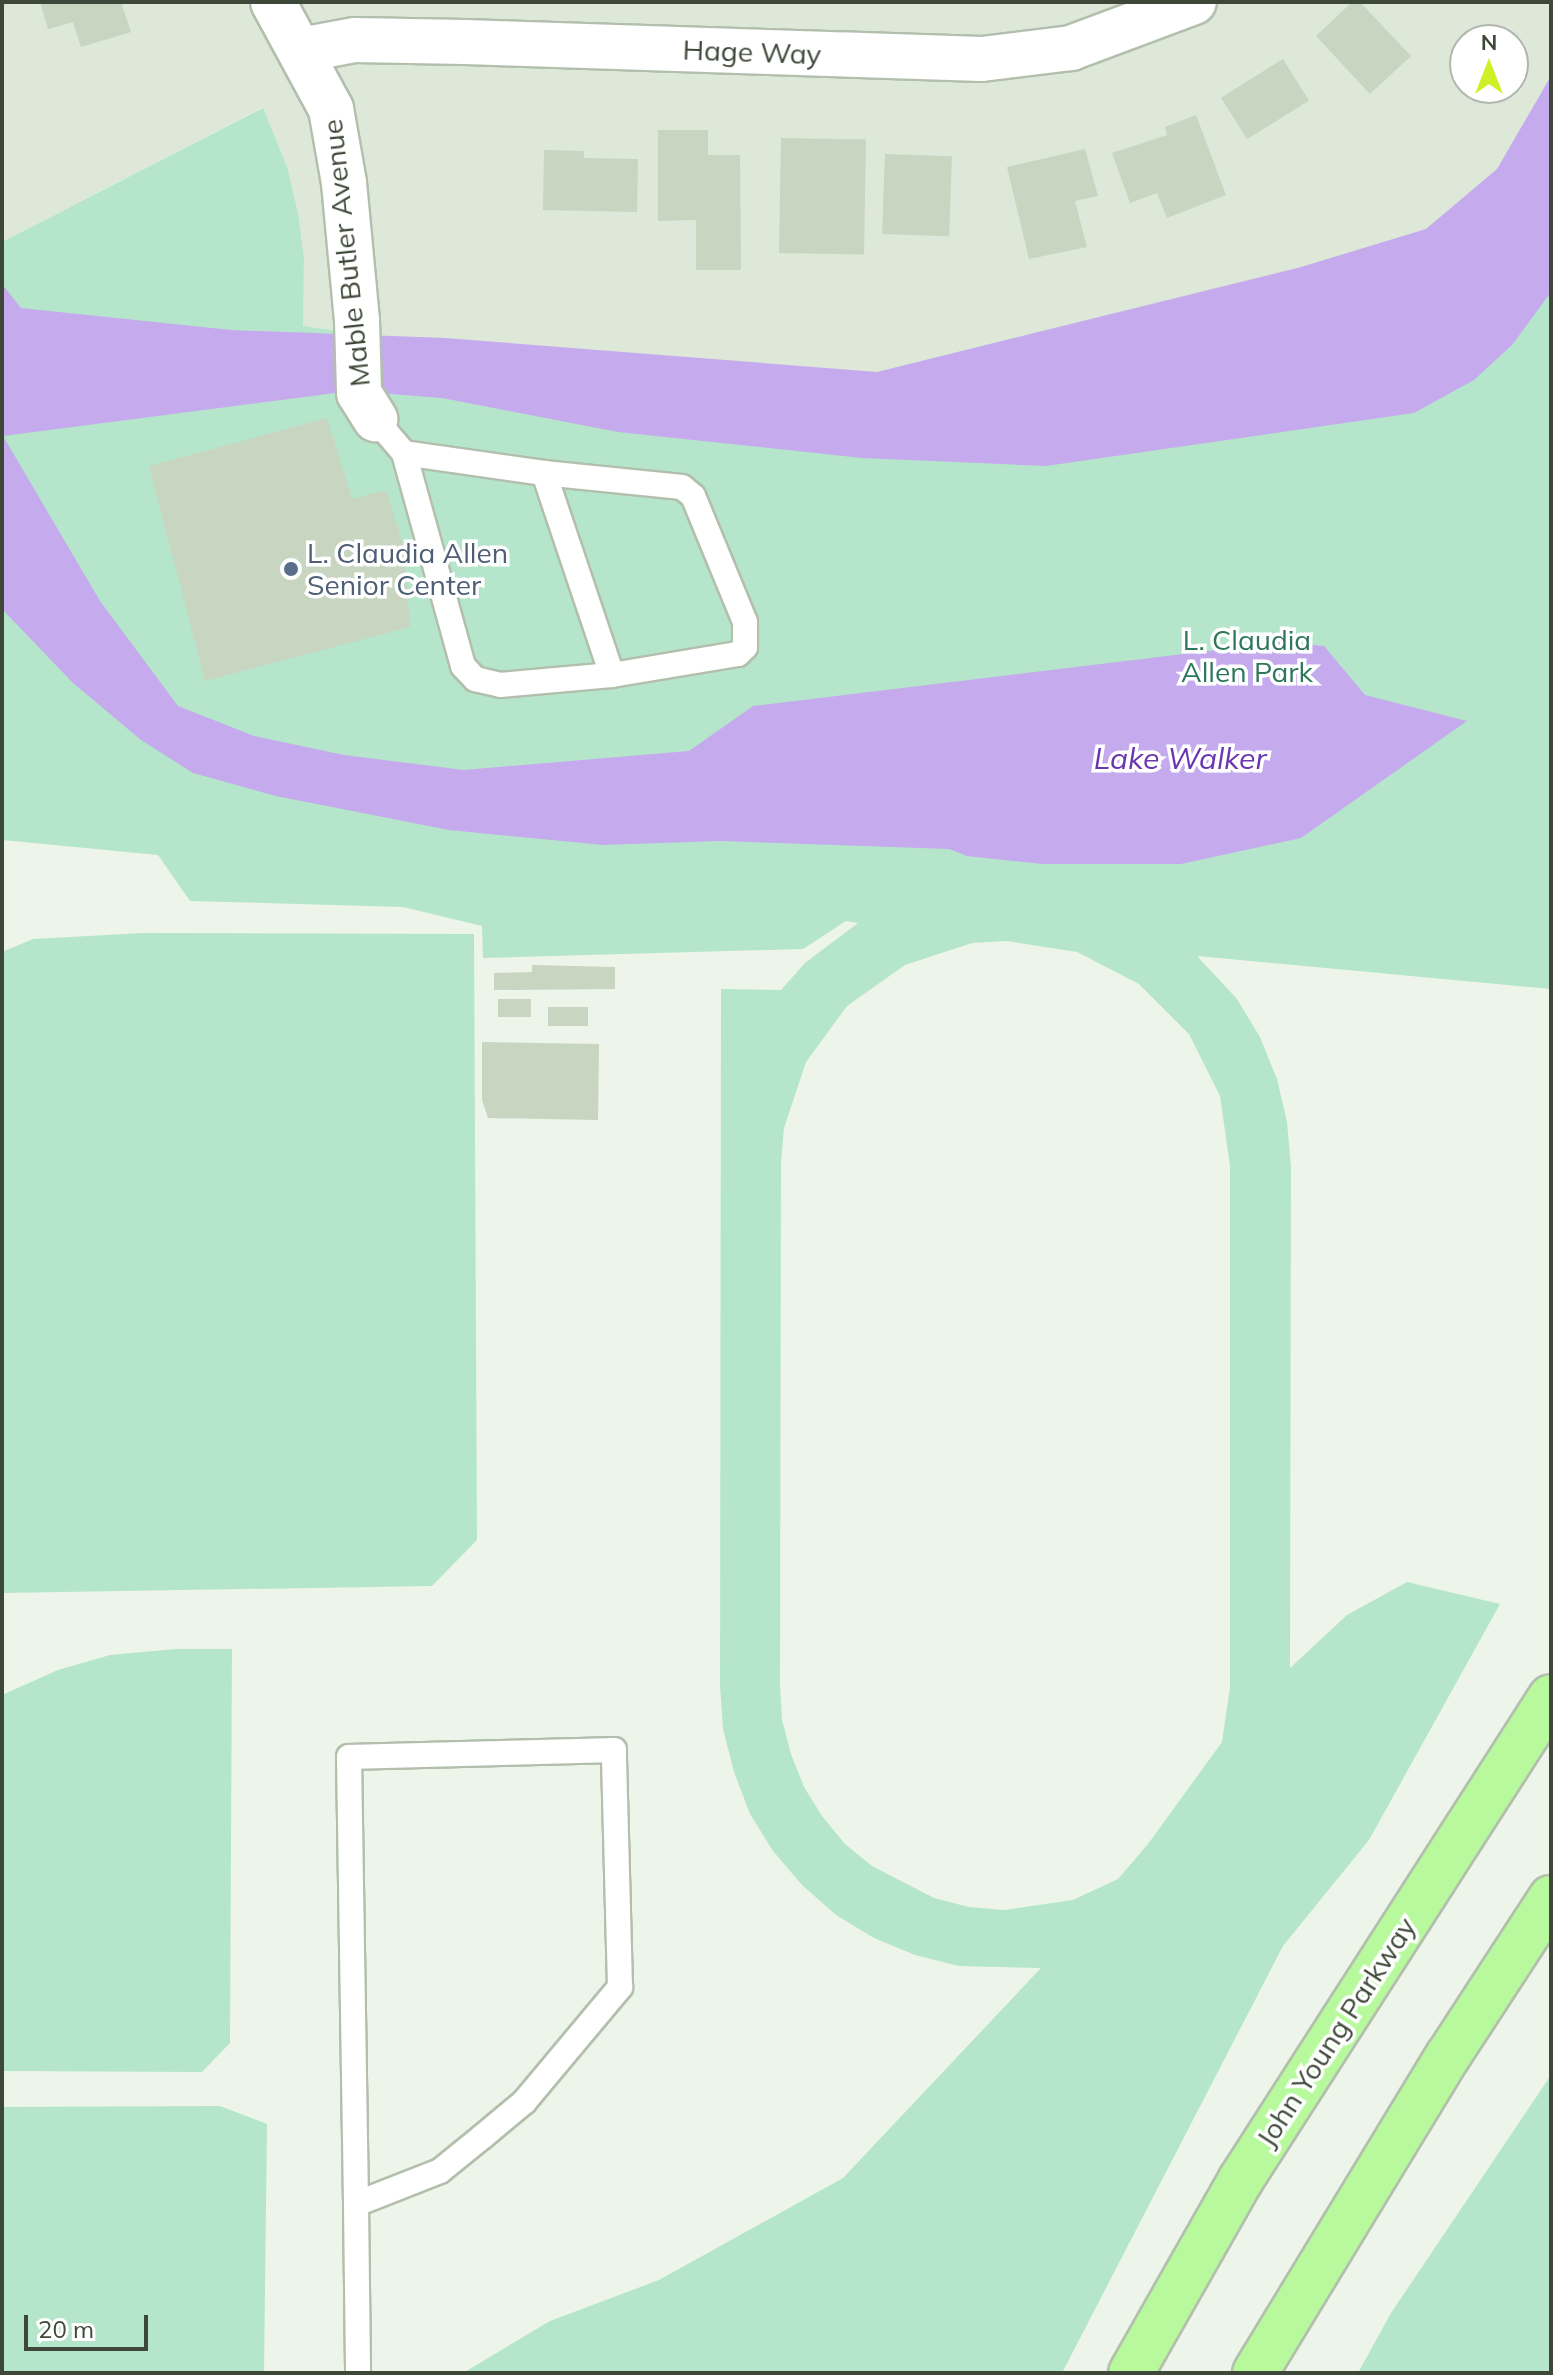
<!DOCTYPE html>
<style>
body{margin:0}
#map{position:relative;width:1553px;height:2375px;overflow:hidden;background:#edf4ea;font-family:Mulish,sans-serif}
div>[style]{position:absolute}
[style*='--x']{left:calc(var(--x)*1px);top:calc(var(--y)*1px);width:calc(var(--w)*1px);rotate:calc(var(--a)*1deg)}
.residential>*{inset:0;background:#dde8d8}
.green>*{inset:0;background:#b5e6cb}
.water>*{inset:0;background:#c5aaed}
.building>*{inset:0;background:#c8d5c0;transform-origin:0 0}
.roads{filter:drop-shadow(2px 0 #b3bfad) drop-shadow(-2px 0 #b3bfad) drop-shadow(0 2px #b3bfad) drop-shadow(0 -2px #b3bfad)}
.lane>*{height:24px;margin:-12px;padding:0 12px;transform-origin:12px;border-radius:12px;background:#fff}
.street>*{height:44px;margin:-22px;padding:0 22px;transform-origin:22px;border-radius:22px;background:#fff}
.primary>*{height:44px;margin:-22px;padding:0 22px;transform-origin:22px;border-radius:22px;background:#b8f99e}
.dots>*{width:22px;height:22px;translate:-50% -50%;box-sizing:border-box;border:4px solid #fff;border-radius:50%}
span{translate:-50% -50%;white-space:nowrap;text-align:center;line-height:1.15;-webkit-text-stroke:7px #fff;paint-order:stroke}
.street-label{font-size:28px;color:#3e4838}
.service-label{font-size:28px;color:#4e5e75}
.left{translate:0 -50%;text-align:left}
.park-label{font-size:28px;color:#2e775c}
.water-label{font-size:30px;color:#6936af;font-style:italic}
.frame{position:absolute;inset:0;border:4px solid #3e4838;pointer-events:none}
.north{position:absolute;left:1449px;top:24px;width:80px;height:80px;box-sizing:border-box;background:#fff;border:2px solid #b2b6af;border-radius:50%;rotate:0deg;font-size:22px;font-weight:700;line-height:32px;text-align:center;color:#3e4838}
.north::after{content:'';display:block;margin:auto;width:28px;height:36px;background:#d0ef26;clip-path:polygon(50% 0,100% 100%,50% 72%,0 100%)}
.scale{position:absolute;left:24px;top:2315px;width:124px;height:36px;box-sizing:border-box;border:4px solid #3e4838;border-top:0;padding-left:10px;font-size:24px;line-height:28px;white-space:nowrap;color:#3e4838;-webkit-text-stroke:6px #fff;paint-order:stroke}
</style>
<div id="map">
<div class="residential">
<i style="clip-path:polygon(evenodd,2px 2px,1551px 2px,1551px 179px,1495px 284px,952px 417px,302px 326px,304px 259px,262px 108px,2px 242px,2px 2px,1465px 40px,1513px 40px,1513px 88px,1465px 88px,1465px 40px)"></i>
</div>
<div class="green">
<i style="clip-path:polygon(evenodd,263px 108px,287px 167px,298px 213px,304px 259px,303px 326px,952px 417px,1495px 284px,1551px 179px,1551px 989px,1197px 956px,1237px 999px,1260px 1037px,1277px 1079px,1287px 1122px,1291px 1166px,1290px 1668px,1347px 1615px,1407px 1582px,1500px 1604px,1369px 1840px,1283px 1946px,1062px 2373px,463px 2373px,550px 2321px,659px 2280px,843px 2178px,1041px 1968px,959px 1966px,915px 1955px,874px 1938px,836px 1915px,802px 1885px,773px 1851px,750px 1814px,734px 1772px,723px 1729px,720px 1685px,721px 989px,781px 990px,805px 963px,858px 923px,846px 921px,803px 949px,483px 958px,482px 926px,403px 907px,190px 901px,158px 855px,2px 840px,2px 242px,263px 108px,1007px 941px,1077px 952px,1139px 984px,1189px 1034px,1220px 1096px,1230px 1166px,1230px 1687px,1222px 1742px,1148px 1844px,1118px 1879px,1073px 1900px,1004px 1910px,969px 1907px,934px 1898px,872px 1866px,845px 1844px,822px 1816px,804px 1787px,791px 1754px,782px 1720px,780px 1685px,781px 1163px,784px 1128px,806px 1062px,847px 1006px,905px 965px,972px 943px,1007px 941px)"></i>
<i style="clip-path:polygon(143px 933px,474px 934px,477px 1540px,432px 1586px,2px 1593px,2px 952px,33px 939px)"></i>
<i style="clip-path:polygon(232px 1649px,230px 2043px,202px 2072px,2px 2071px,2px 1695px,58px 1670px,110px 1655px,176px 1649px)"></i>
<i style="clip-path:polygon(1551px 2075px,1551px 2373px,1358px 2373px,1391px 2313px)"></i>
<i style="clip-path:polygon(220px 2106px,267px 2124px,264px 2373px,2px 2373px,2px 2107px)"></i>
</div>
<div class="water">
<i style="clip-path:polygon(1551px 76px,1551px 292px,1512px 345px,1474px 380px,1414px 413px,1046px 466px,862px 458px,618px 432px,442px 398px,351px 391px,3px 436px,100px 601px,178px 706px,254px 736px,344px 755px,464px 770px,689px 751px,753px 706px,1283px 642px,1324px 646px,1365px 695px,1467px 721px,1301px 838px,1181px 864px,1042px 864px,967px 856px,949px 849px,720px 841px,603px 845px,449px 830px,276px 796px,193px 773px,141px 740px,73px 683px,2px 609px,2px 284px,21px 308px,231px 330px,445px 338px,877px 372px,1301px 267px,1426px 229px,1497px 169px)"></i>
</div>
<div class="building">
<i style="clip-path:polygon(40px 2px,121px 2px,131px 32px,81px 47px,73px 22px,48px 29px)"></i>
<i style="clip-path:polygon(1352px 2px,1360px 2px,1411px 56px,1370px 94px,1316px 36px)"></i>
<i style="left:1283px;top:59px;width:49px;height:73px;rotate:58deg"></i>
<i style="clip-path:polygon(1196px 115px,1226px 195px,1167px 218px,1157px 193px,1130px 203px,1112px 153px,1167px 135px,1165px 127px)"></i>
<i style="clip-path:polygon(658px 130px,708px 130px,708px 155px,740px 155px,741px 270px,696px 270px,696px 220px,658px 221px)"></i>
<i style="left:781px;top:138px;width:85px;height:115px;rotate:1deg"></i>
<i style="clip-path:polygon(1085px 149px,1098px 196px,1075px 201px,1087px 247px,1029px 259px,1007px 167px)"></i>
<i style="clip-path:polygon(544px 150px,584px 151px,584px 158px,638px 159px,637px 212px,543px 210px)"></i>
<i style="left:885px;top:154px;width:67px;height:80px;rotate:2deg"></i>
<i style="clip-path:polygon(327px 418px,352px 499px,386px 490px,404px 548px,410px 627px,205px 681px,149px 466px)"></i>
<i style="clip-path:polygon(532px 965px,615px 967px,615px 989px,494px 990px,494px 973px,532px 972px)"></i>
<i style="left:498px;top:999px;width:33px;height:18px"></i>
<i style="left:548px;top:1007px;width:40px;height:19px"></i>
<i style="clip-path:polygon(482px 1042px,599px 1044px,598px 1120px,488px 1118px,482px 1100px)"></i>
</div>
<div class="roads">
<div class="lane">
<i style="--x:375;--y:419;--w:45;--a:49.5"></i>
<i style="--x:404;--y:453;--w:221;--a:74.5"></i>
<i style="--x:463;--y:666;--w:18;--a:47"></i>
<i style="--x:475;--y:679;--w:26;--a:13"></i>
<i style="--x:500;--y:685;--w:112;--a:-5.1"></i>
<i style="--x:612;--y:675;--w:128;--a:-9.5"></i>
<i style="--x:738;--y:654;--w:10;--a:-45"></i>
<i style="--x:745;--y:647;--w:25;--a:-90"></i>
<i style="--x:745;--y:622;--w:136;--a:-112.4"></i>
<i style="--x:693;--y:496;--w:14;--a:-141"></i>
<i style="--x:682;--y:487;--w:139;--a:-174.2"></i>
<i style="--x:544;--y:473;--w:141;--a:-171.9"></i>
<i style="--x:544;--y:473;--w:213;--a:71.4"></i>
<i style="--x:356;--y:2204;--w:90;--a:-21.4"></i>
<i style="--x:440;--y:2171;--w:54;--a:-39"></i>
<i style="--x:482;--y:2137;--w:55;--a:-39.8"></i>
<i style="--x:524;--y:2102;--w:150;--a:-50.1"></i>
<i style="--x:620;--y:1987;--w:237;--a:-91.5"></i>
<i style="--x:614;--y:1750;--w:265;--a:178.5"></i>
<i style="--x:349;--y:1757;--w:447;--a:89.1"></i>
<i style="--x:356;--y:2204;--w:169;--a:89.3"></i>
</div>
<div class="street">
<i style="--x:273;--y:2;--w:122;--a:61.5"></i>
<i style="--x:331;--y:109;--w:75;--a:80"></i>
<i style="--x:344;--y:183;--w:138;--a:84.6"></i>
<i style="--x:357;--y:320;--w:73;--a:88.4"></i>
<i style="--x:359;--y:393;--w:31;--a:58"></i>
<i style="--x:301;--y:50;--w:55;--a:-10.5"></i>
<i style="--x:355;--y:40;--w:110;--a:1"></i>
<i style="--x:465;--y:42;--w:517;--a:1.88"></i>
<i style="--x:982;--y:59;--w:90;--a:-7"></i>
<i style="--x:1071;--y:48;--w:131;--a:-20.5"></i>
</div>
<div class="primary">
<i style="--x:1131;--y:2373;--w:221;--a:-60.4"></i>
<i style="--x:1240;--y:2181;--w:575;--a:-57.28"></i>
<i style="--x:1255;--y:2373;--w:371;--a:-58.7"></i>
<i style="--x:1448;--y:2056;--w:189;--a:-56.9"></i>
</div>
</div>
<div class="dots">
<i style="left:291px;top:569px;background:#5c6f8a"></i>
</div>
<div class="street-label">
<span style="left:752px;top:52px;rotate:2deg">Hage Way</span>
<span style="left:346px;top:253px;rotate:-96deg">Mable Butler Avenue</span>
<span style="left:1336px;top:2032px;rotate:-57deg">John Young Parkway</span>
</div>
<div class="service-label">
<span class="left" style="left:307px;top:569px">L. Claudia Allen<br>Senior Center</span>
</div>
<div class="park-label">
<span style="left:1247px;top:656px">L. Claudia<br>Allen Park</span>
</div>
<div class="water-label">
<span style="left:1180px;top:758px">Lake Walker</span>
</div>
<div class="frame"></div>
<div class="north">N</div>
<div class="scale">20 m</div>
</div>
